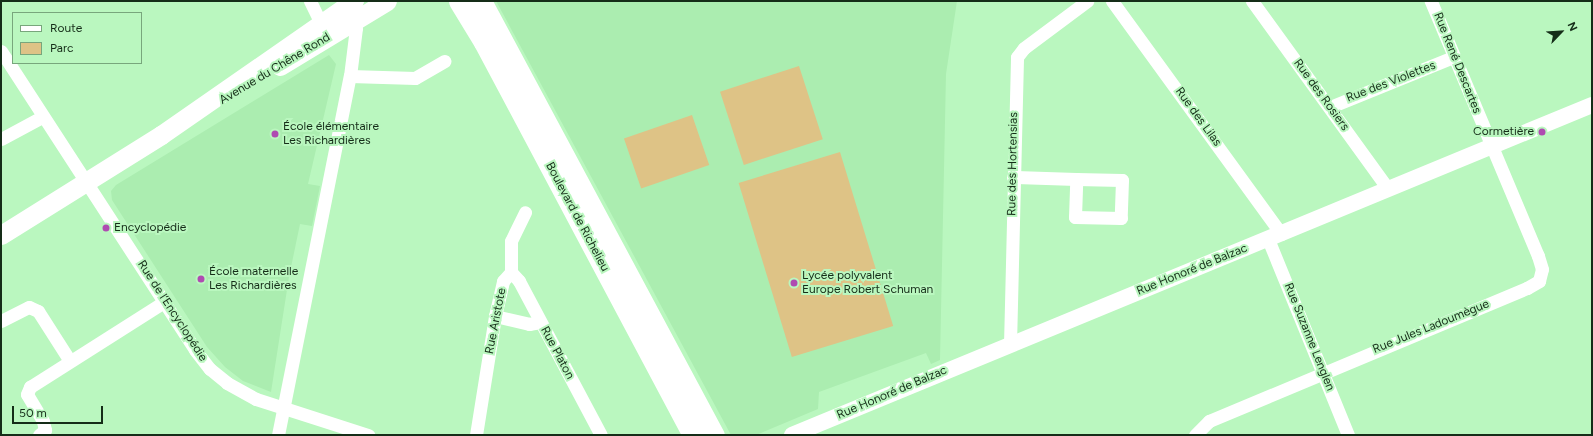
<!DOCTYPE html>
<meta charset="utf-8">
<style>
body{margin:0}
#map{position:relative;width:1593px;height:436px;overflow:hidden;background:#baf7bf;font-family:Figtree,sans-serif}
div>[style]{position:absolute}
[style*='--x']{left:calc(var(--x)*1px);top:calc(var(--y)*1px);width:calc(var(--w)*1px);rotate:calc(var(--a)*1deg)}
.built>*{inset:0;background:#abedb0}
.green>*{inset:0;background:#dec386;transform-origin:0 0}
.minor>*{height:13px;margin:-6.5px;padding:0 6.5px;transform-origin:6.5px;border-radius:6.5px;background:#fff}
.tertiary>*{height:16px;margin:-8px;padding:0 8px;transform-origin:8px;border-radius:8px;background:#fff}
.secondary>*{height:19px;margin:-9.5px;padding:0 9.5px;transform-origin:9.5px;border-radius:9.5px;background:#fff}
.primary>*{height:21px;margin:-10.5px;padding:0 10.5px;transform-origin:10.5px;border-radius:10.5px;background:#fff}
.dots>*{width:11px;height:11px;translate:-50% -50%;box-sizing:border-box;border:2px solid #baf7bf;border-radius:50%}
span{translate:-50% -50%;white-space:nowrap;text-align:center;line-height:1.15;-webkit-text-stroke:4px #baf7bf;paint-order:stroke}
.street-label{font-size:12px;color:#152d18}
.poi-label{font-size:12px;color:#152d18}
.left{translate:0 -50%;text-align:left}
.right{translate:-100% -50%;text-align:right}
.frame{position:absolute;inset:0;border:2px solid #152d18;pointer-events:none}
.legend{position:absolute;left:12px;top:12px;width:130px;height:52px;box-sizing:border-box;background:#baf7bf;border:1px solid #78a67c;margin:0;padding:5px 7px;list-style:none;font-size:12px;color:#152d18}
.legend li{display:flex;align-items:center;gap:8px;height:20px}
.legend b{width:20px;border:1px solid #78a67c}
.north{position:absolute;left:1541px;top:12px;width:40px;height:40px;-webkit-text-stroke:3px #baf7bf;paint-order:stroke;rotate:65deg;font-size:11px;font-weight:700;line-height:16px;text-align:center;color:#152d18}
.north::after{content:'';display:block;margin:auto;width:14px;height:18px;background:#152d18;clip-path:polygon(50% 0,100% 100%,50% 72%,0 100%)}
.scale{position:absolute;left:12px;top:406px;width:91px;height:18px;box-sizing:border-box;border:2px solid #152d18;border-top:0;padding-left:5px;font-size:12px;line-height:14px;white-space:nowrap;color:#152d18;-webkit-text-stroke:3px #baf7bf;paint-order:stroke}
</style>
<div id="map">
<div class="built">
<i style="clip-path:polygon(496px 1px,957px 1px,946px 74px,940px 360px,931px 364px,926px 353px,819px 392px,818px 409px,756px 435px,731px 435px)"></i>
<i style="clip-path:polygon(329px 55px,336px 64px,308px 184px,320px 186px,312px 226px,300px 224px,289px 277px,271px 392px,243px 381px,225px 367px,207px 347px,112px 200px,111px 191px,116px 185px)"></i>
</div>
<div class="green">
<i style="left:799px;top:66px;width:77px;height:83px;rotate:72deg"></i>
<i style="left:692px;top:115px;width:53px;height:72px;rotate:71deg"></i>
<i style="left:840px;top:152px;width:182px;height:106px;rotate:73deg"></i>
</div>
<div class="minor">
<i style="--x:310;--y:1;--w:32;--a:64"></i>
<i style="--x:1112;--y:1;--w:288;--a:54"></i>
<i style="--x:1252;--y:1;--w:232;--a:54.1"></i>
<i style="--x:1;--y:51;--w:356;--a:57"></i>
<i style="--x:195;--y:350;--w:24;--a:52"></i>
<i style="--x:210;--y:369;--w:22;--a:39"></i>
<i style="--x:227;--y:383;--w:33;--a:29"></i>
<i style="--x:256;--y:399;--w:118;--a:17.8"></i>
<i style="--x:350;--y:76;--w:65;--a:1.8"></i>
<i style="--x:415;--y:78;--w:34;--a:-30"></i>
<i style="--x:1330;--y:107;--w:133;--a:-22.1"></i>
<i style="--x:1;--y:139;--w:47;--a:-28.2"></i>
<i style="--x:1013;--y:177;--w:63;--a:1.8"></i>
<i style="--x:1076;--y:179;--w:46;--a:1.2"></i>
<i style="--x:1122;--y:180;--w:38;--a:92"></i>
<i style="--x:1121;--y:218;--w:46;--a:-178.8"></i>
<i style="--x:1075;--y:217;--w:38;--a:-88"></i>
<i style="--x:1268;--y:239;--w:212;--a:67.8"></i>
<i style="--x:511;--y:272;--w:12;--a:48"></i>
<i style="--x:519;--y:281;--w:174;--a:62"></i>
<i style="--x:495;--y:316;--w:35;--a:13"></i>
<i style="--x:529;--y:324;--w:11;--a:-10"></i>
<i style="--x:1;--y:321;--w:31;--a:-27"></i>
<i style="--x:29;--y:307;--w:10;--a:24"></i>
<i style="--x:38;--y:311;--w:59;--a:57.4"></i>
<i style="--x:1010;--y:345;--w:288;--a:-88.6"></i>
<i style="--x:1017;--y:57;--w:11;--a:-52"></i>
<i style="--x:1024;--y:48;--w:79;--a:-36.7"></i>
<i style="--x:39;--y:435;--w:8;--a:-40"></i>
<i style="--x:45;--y:430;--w:9;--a:-103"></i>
<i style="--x:43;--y:421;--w:31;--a:-121"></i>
<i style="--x:27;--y:394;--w:8;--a:-67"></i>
<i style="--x:30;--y:387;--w:159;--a:-32.4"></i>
<i style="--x:278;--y:435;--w:366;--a:-78.7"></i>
<i style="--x:350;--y:76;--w:48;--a:-82.9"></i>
<i style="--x:356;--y:28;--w:14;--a:-126"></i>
<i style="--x:476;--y:435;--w:121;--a:-80.9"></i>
<i style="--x:495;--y:316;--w:36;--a:-77"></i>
<i style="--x:503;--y:281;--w:12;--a:-48"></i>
<i style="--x:511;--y:272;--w:31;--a:-90"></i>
<i style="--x:511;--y:241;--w:32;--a:-64"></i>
<i style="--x:1195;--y:435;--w:20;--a:-45"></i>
<i style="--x:1209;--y:421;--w:345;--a:-22.7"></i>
<i style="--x:1527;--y:288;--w:14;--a:-30"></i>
<i style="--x:1539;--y:281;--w:12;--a:-76"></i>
<i style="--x:1542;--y:269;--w:14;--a:-107"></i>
<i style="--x:1538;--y:256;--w:277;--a:-112.8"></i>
</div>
<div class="tertiary">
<i style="--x:792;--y:435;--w:865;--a:-22.42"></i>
</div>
<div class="secondary">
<i style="--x:280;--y:66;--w:125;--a:-31.3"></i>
<i style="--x:1;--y:235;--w:189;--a:-32"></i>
<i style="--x:161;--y:135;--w:235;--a:-34.8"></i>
</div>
<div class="primary">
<i style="--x:459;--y:1;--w:48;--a:58.6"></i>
<i style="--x:484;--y:42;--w:445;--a:62"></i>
<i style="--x:481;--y:1;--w:493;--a:61.8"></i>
</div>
<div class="dots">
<i style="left:1542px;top:132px;background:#af4bb1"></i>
<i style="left:275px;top:134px;background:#af4bb1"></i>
<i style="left:106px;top:228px;background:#af4bb1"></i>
<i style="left:201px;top:279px;background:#af4bb1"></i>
<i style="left:794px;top:283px;background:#af4bb1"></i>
</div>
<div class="street-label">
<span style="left:1457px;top:63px;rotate:68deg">Rue René Descartes</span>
<span style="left:275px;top:69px;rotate:-31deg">Avenue du Chêne Rond</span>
<span style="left:1391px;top:82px;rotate:-21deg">Rue des Violettes</span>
<span style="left:1321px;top:95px;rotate:54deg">Rue des Rosiers</span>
<span style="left:1198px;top:117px;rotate:54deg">Rue des Lilas</span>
<span style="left:1013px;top:164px;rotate:-89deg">Rue des Hortensias</span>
<span style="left:577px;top:217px;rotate:62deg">Boulevard de Richelieu</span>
<span style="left:1192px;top:270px;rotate:-22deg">Rue Honoré de Balzac</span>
<span style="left:172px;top:311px;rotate:57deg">Rue de l’Encyclopédie</span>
<span style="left:496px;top:321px;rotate:-79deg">Rue Aristote</span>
<span style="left:1431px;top:327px;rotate:-22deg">Rue Jules Ladoumègue</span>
<span style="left:1309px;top:337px;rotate:68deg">Rue Suzanne Lenglen</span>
<span style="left:557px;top:353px;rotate:62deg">Rue Platon</span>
<span style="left:892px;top:393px;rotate:-23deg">Rue Honoré de Balzac</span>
</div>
<div class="poi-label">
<span class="left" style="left:283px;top:134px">École élémentaire<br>Les Richardières</span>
<span class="right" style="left:1534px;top:132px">Cormetière</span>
<span class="left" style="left:114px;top:228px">Encyclopédie</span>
<span class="left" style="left:209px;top:279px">École maternelle<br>Les Richardières</span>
<span class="left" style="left:802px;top:283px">Lycée polyvalent<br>Europe Robert Schuman</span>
</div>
<div class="frame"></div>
<ul class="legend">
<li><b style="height:5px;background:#fff"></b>Route</li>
<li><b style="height:11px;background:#dec386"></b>Parc</li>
</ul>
<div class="north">N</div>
<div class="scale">50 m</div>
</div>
